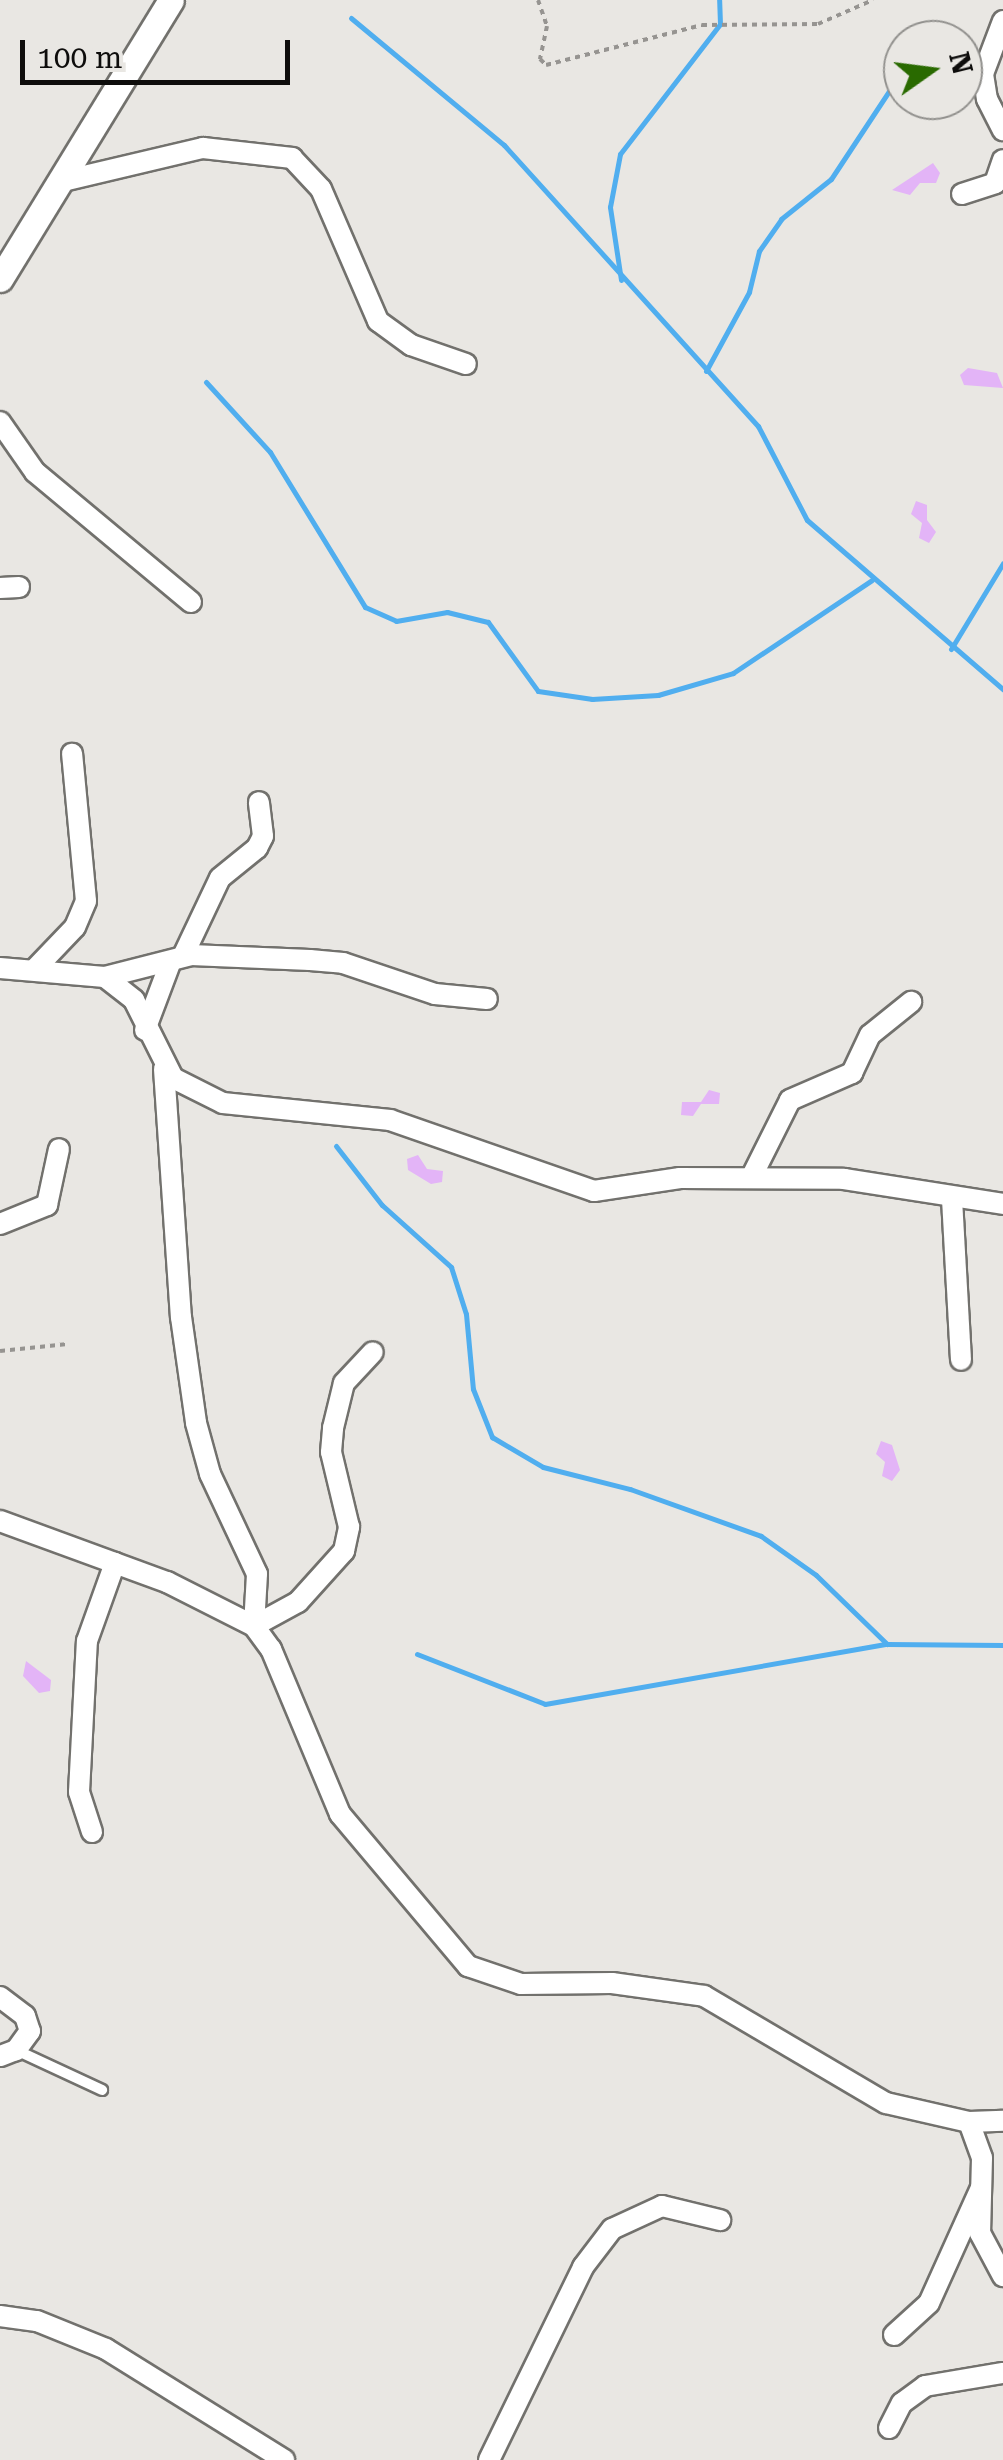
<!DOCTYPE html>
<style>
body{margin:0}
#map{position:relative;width:1003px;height:2460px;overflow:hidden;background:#e9e7e3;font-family:"Roboto Serif",serif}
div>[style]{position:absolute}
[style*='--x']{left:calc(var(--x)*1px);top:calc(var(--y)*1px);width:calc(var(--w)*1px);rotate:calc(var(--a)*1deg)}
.stream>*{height:5px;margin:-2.5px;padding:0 2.5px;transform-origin:2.5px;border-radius:2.5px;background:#50aeef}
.building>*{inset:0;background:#e3b4f7}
.path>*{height:4px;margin-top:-2px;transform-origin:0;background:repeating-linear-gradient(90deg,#969491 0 5px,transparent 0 10px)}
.roads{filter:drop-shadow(2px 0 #72716d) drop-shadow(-2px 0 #72716d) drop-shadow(0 2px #72716d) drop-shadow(0 -2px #72716d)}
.service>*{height:10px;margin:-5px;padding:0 5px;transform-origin:5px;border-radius:5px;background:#fff}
.minor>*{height:20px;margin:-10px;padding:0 10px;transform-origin:10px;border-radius:10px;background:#fff}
.tertiary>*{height:25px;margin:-12.5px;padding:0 12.5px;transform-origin:12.5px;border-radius:12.5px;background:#fff}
span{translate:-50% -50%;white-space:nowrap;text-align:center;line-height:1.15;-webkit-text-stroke:8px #e9e7e3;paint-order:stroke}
.north{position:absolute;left:883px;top:20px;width:100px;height:100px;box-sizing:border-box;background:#e9e7e3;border:2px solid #91908d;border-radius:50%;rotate:76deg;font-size:28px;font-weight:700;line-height:40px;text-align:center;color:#0e0d0c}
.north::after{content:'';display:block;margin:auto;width:35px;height:45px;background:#296a00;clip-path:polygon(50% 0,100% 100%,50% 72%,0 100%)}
.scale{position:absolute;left:20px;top:40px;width:270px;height:45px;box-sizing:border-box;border:5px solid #0e0d0c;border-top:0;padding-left:12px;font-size:30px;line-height:35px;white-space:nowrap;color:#0e0d0c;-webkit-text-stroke:8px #e9e7e3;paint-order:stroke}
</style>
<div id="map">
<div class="stream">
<i style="--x:351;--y:18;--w:199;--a:39.7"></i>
<i style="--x:504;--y:145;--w:379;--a:47.9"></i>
<i style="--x:758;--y:426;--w:106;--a:62.5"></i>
<i style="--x:807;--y:520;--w:259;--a:40.8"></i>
<i style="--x:621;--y:280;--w:74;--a:-98.6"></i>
<i style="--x:610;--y:207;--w:54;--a:-79.3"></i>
<i style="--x:620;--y:154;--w:164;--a:-52.4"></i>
<i style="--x:720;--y:24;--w:24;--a:-92"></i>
<i style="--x:706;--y:371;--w:90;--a:-61.4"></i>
<i style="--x:749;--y:292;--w:42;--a:-76.3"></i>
<i style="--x:759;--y:251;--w:39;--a:-55"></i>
<i style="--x:781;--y:219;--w:64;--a:-38.7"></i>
<i style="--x:831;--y:179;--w:131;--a:-56.6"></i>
<i style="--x:206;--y:382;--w:95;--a:47.6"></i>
<i style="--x:270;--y:452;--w:182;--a:58.5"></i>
<i style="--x:365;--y:607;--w:34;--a:24"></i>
<i style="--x:396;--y:621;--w:52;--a:-10"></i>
<i style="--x:447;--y:612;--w:42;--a:13.7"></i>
<i style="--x:488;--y:622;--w:85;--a:54.1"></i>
<i style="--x:538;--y:691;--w:55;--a:8.4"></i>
<i style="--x:592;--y:699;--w:66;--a:-3.5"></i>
<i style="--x:658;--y:695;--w:78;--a:-16.3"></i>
<i style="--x:733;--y:673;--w:167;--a:-33.8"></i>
<i style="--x:951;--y:649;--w:100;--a:-58.8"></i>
<i style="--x:336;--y:1146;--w:75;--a:52.1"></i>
<i style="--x:382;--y:1205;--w:93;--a:41.9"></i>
<i style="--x:451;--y:1267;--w:49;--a:72.3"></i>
<i style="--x:466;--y:1314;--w:75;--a:84.7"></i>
<i style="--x:473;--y:1389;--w:52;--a:68.4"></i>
<i style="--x:492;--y:1437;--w:59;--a:30.5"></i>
<i style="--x:543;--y:1467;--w:90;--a:14.2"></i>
<i style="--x:630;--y:1489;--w:139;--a:19.7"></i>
<i style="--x:761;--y:1536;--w:67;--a:35.3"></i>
<i style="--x:816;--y:1575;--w:99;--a:44.2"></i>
<i style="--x:417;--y:1654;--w:137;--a:21.3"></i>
<i style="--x:545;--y:1704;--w:347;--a:-10"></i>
<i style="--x:887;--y:1644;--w:116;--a:0.5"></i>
</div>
<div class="building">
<i style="clip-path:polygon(933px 163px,940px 173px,936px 183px,920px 183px,910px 195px,892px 190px)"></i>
<i style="clip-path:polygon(968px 368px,997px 373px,1003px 388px,964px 385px,960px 375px)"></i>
<i style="clip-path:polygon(916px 501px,927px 505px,927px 520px,936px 532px,929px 543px,919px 538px,922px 523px,911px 514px)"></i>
<i style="clip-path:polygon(709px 1090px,720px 1093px,719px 1104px,701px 1104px,693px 1116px,681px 1115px,682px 1102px,701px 1102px)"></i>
<i style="clip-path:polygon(418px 1155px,427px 1169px,443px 1171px,442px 1182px,431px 1184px,408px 1170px,407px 1159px)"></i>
<i style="clip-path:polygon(881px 1441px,892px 1445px,900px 1470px,892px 1481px,882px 1476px,885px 1462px,876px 1454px)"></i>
<i style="clip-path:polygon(26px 1661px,51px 1680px,50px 1691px,39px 1693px,23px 1676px)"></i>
</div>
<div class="path">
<i style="--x:538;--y:0;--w:28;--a:71"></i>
<i style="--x:547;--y:26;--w:34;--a:102"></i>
<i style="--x:540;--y:59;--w:8;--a:45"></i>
<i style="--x:546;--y:65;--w:161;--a:-14.4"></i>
<i style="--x:702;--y:25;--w:116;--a:-0.5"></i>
<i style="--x:818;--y:24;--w:60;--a:-23.6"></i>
<i style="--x:0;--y:1351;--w:68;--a:-5.9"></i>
</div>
<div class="roads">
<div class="service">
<i style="--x:16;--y:2050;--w:95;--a:24.9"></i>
</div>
<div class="minor">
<i style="--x:1003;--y:21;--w:57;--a:110.7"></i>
<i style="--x:983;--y:74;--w:25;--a:81"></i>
<i style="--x:987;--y:99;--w:35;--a:63"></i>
<i style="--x:63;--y:181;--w:144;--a:-13.3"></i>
<i style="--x:203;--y:148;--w:90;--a:6.4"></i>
<i style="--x:292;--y:158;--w:42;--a:46.9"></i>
<i style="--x:321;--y:189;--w:144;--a:66.6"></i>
<i style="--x:378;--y:321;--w:41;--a:36"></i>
<i style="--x:411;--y:345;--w:58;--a:19.1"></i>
<i style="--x:962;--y:194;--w:35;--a:-18"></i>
<i style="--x:995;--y:183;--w:24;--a:-71"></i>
<i style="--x:0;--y:422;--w:61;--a:55"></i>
<i style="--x:35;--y:472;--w:203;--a:39.8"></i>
<i style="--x:0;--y:588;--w:19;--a:-3"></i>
<i style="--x:183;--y:956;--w:86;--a:-64.6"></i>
<i style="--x:220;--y:878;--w:48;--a:-39"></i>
<i style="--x:257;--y:848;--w:13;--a:-63"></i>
<i style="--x:263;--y:836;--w:34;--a:-97"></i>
<i style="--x:0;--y:968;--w:105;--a:4.9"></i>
<i style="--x:105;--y:977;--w:89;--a:-14.3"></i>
<i style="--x:191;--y:955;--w:119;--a:2.4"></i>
<i style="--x:310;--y:960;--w:33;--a:5"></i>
<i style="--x:343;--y:963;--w:97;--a:18.6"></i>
<i style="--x:435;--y:994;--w:52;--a:5.5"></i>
<i style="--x:34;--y:970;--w:59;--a:-46.4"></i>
<i style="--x:75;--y:927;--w:28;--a:-67"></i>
<i style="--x:86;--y:901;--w:148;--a:-95.4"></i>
<i style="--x:105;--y:977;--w:37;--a:38"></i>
<i style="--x:134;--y:1000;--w:87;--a:63.4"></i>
<i style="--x:173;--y:1078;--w:56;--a:26.6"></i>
<i style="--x:223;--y:1103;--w:168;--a:5.8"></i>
<i style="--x:390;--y:1120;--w:216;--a:19.2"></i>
<i style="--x:594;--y:1191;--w:87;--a:-8.6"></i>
<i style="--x:680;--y:1178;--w:164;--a:0.3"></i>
<i style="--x:844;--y:1179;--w:161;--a:8.9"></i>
<i style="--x:145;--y:1030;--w:74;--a:-69.4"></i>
<i style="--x:164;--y:1069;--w:249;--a:86.1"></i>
<i style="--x:181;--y:1317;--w:107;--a:81.9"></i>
<i style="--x:196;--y:1423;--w:53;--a:74.6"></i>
<i style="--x:210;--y:1474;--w:110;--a:64.8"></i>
<i style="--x:257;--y:1574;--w:52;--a:93.3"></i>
<i style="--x:751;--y:1178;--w:87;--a:-63.4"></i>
<i style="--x:790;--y:1100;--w:68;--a:-23.5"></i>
<i style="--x:852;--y:1073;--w:42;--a:-64.7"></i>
<i style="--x:870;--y:1035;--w:53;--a:-38.8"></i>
<i style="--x:952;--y:1199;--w:161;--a:86.8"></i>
<i style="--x:0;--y:1224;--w:51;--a:-22"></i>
<i style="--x:47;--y:1205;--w:57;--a:-77.9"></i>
<i style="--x:0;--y:1521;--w:178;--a:20.1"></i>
<i style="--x:167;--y:1582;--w:97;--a:26.8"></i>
<i style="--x:254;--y:1626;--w:29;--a:54"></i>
<i style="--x:271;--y:1649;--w:179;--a:67.3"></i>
<i style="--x:340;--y:1814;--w:199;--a:49.9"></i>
<i style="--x:468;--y:1966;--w:56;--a:18.8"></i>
<i style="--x:521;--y:1984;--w:91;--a:-0.6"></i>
<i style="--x:612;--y:1983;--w:93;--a:8"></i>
<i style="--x:704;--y:1996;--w:211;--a:30.5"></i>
<i style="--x:886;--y:2103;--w:85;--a:12.9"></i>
<i style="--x:969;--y:2122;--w:34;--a:-2"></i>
<i style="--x:254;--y:1626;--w:50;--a:-28.6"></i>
<i style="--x:298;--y:1602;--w:69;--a:-48"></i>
<i style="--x:344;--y:1551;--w:25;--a:-78"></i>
<i style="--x:349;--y:1527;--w:77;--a:-103.5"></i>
<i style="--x:331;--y:1452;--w:24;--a:-85"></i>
<i style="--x:333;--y:1428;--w:46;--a:-76.3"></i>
<i style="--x:344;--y:1383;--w:42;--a:-46.9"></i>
<i style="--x:92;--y:1832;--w:42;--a:-108"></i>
<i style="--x:79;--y:1792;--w:151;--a:-87"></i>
<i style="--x:87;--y:1641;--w:83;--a:-70.3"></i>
<i style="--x:0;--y:1997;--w:31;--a:37"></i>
<i style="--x:25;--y:2016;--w:16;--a:72"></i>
<i style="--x:30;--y:2031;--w:24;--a:126"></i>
<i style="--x:16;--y:2050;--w:17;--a:159"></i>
<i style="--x:969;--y:2122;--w:38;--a:70"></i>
<i style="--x:982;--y:2158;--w:75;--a:91.5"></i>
<i style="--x:980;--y:2233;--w:49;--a:61.9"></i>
<i style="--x:0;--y:2316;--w:37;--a:8"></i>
<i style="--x:37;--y:2321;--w:74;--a:22.1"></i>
<i style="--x:106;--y:2349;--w:210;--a:31.9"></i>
<i style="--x:894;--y:2335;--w:47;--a:-42.4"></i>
<i style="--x:929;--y:2303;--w:126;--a:-65.7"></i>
<i style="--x:889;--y:2428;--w:28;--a:-63"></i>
<i style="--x:902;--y:2403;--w:29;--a:-36"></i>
<i style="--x:925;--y:2386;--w:79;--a:-9.5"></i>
<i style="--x:489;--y:2460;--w:215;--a:-64"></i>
<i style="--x:583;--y:2267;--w:48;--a:-52.7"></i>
<i style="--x:612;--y:2229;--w:55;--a:-24.7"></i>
<i style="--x:662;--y:2206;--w:60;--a:13.6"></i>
</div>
<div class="tertiary">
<i style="--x:0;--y:279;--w:327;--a:-58.5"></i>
</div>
</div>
<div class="north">N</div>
<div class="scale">100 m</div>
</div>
